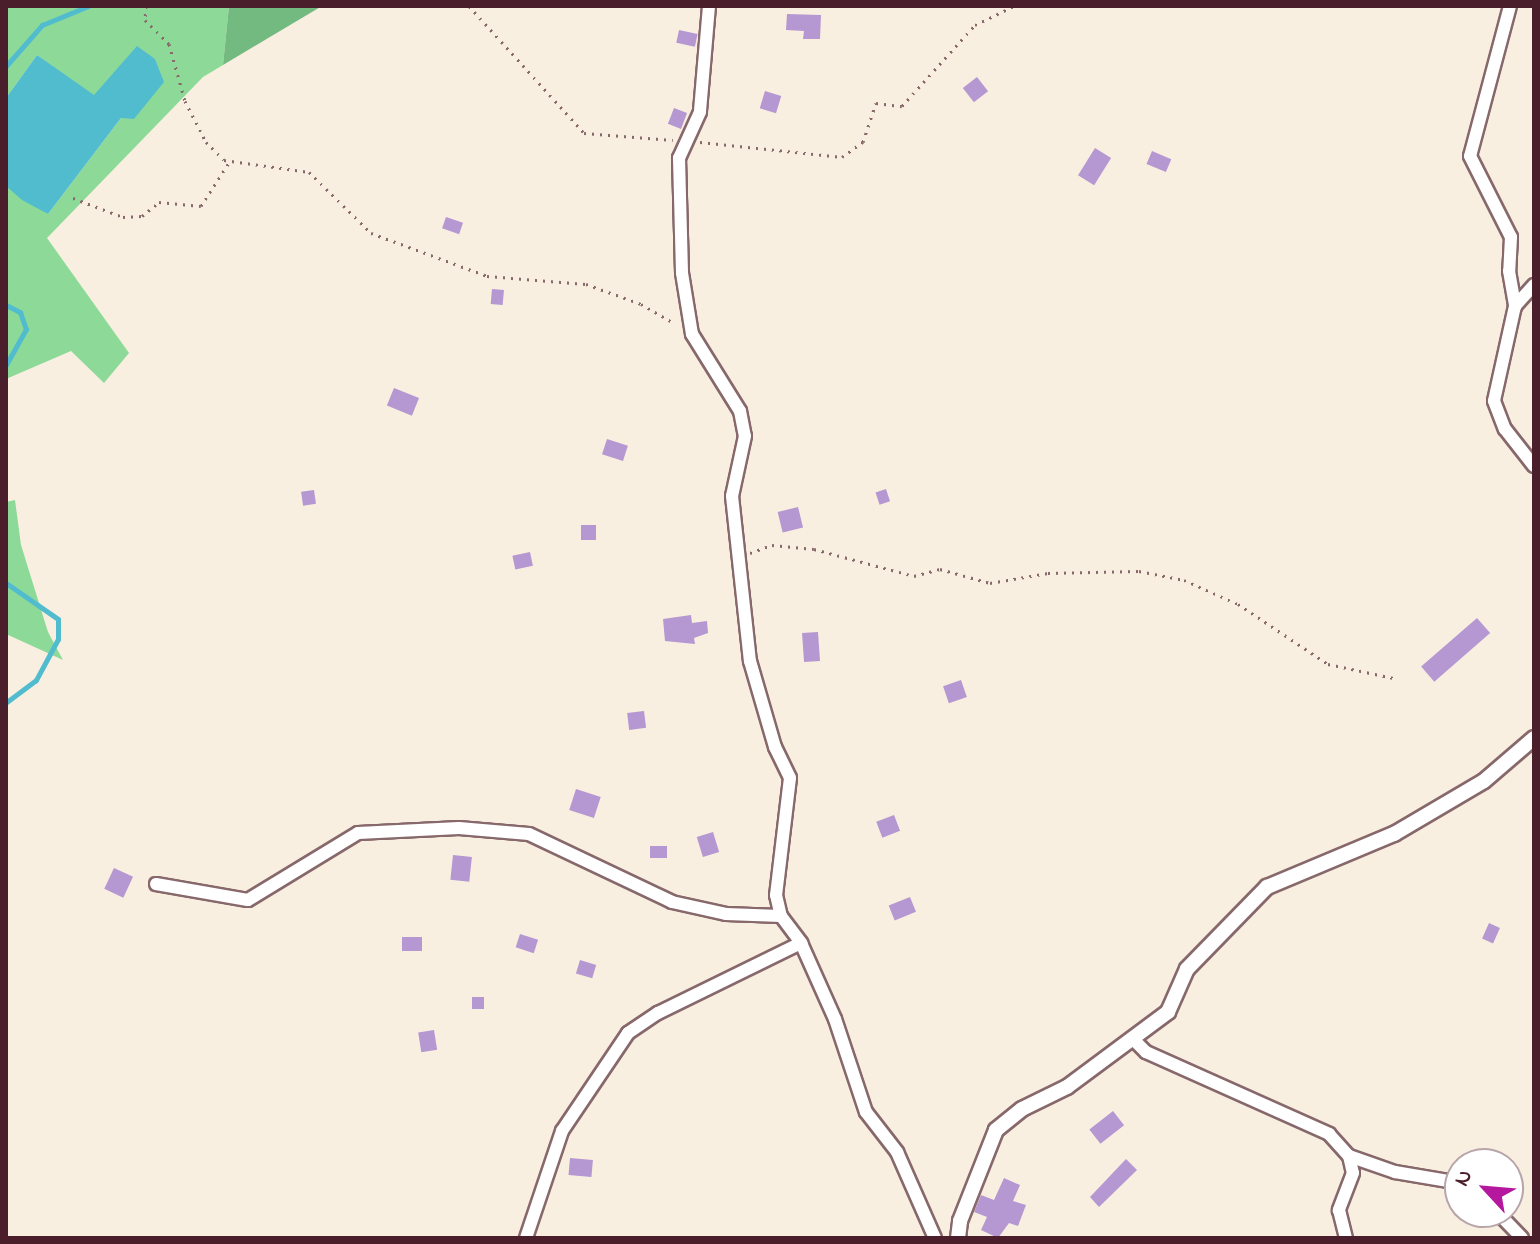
<!DOCTYPE html>
<style>
body{margin:0}
#map{position:relative;width:1540px;height:1244px;overflow:hidden;background:#f9efe1;font-family:"Indie Flower",sans-serif}
div>[style]{position:absolute}
[style*='--x']{left:calc(var(--x)*1px);top:calc(var(--y)*1px);width:calc(var(--w)*1px);rotate:calc(var(--a)*1deg)}
.green>*{inset:0;background:#8dda98}
.forest>*{inset:0;background:#72ba80}
.water>*{inset:0;background:#52bccf}
.stream>*{height:5px;margin:-2.5px;padding:0 2.5px;transform-origin:2.5px;border-radius:2.5px;background:#52bccf}
.building>*{inset:0;background:#b597d1;transform-origin:0 0}
.path>*{height:3px;margin-top:-1.5px;transform-origin:0;background:repeating-linear-gradient(90deg,#87686b 0 2px,transparent 0 8px)}
.roads{filter:drop-shadow(2px 0 #87686b) drop-shadow(-2px 0 #87686b) drop-shadow(0 2px #87686b) drop-shadow(0 -2px #87686b)}
.minor>*{height:12px;margin:-6px;padding:0 6px;transform-origin:6px;border-radius:6px;background:#fff}
.tertiary>*{height:14px;margin:-7px;padding:0 7px;transform-origin:7px;border-radius:7px;background:#fff}
span{translate:-50% -50%;white-space:nowrap;text-align:center;line-height:1.15;-webkit-text-stroke:6px #fff;paint-order:stroke}
.frame{position:absolute;inset:0;border:8px solid #4a1f2b;pointer-events:none}
.north{position:absolute;left:1444px;top:1148px;width:80px;height:80px;box-sizing:border-box;background:#fff;border:2px solid #b7a5aa;border-radius:50%;rotate:296deg;font-size:22px;font-weight:700;line-height:32px;text-align:center;color:#4a1f2b}
.north::after{content:'';display:block;margin:auto;width:28px;height:36px;background:#b5179e;clip-path:polygon(50% 0,100% 100%,50% 72%,0 100%)}
</style>
<div id="map">
<div class="green">
<i style="clip-path:polygon(6px 6px,229px 6px,223px 65px,203px 77px,47px 238px,129px 353px,104px 383px,71px 351px,6px 379px,6px 186px,48px 214px,121px 118px,37px 55px,6px 98px)"></i>
<i style="clip-path:polygon(15px 500px,21px 545px,48px 632px,63px 660px,6px 634px,6px 502px)"></i>
</div>
<div class="forest">
<i style="clip-path:polygon(229px 6px,322px 6px,223px 65px)"></i>
</div>
<div class="water">
<i style="clip-path:polygon(137px 46px,155px 59px,164px 82px,134px 119px,121px 118px,48px 214px,22px 200px,6px 186px,6px 98px,37px 55px,94px 95px)"></i>
</div>
<div class="stream">
<i style="--x:6;--y:66;--w:55;--a:-48.7"></i>
<i style="--x:42;--y:25;--w:50;--a:-22.4"></i>
<i style="--x:6;--y:305;--w:16;--a:27"></i>
<i style="--x:20;--y:312;--w:18;--a:71"></i>
<i style="--x:26;--y:329;--w:41;--a:119.1"></i>
<i style="--x:6;--y:583;--w:63;--a:34.7"></i>
<i style="--x:58;--y:619;--w:20;--a:90"></i>
<i style="--x:58;--y:639;--w:47;--a:118.2"></i>
<i style="--x:36;--y:680;--w:38;--a:143"></i>
</div>
<div class="building">
<i style="clip-path:polygon(787px 14px,821px 15px,820px 39px,803px 39px,804px 31px,786px 30px)"></i>
<i style="left:679px;top:30px;width:19px;height:13px;rotate:12deg"></i>
<i style="left:977px;top:77px;width:18px;height:18px;rotate:52deg"></i>
<i style="left:765px;top:91px;width:17px;height:18px;rotate:17deg"></i>
<i style="left:674px;top:108px;width:14px;height:17px;rotate:21deg"></i>
<i style="left:1095px;top:148px;width:19px;height:32px;rotate:32deg"></i>
<i style="left:1152px;top:151px;width:21px;height:14px;rotate:23deg"></i>
<i style="left:446px;top:217px;width:18px;height:12px;rotate:19deg"></i>
<i style="left:492px;top:289px;width:12px;height:15px;rotate:5deg"></i>
<i style="left:394px;top:388px;width:27px;height:19px;rotate:22deg"></i>
<i style="left:607px;top:439px;width:22px;height:16px;rotate:18deg"></i>
<i style="left:886px;top:489px;width:13px;height:11px;rotate:72deg"></i>
<i style="left:314px;top:490px;width:14px;height:13px;rotate:82deg"></i>
<i style="left:798px;top:507px;width:21px;height:21px;rotate:76deg"></i>
<i style="left:581px;top:525px;width:15px;height:15px"></i>
<i style="left:530px;top:552px;width:14px;height:18px;rotate:78deg"></i>
<i style="clip-path:polygon(691px 615px,692px 623px,707px 621px,708px 633px,694px 638px,695px 644px,665px 641px,663px 619px)"></i>
<i style="left:1477px;top:618px;width:20px;height:74px;rotate:49deg"></i>
<i style="left:818px;top:632px;width:29px;height:16px;rotate:86deg"></i>
<i style="left:961px;top:680px;width:18px;height:19px;rotate:71deg"></i>
<i style="left:644px;top:711px;width:17px;height:17px;rotate:83deg"></i>
<i style="left:576px;top:789px;width:26px;height:22px;rotate:18deg"></i>
<i style="left:894px;top:815px;width:17px;height:19px;rotate:69deg"></i>
<i style="left:713px;top:832px;width:21px;height:17px;rotate:73deg"></i>
<i style="left:667px;top:846px;width:12px;height:17px;rotate:90deg"></i>
<i style="left:453px;top:855px;width:19px;height:25px;rotate:6deg"></i>
<i style="left:114px;top:868px;width:21px;height:23px;rotate:25deg"></i>
<i style="left:910px;top:897px;width:16px;height:23px;rotate:68deg"></i>
<i style="left:1489px;top:923px;width:12px;height:17px;rotate:24deg"></i>
<i style="left:520px;top:934px;width:19px;height:14px;rotate:18deg"></i>
<i style="left:422px;top:937px;width:14px;height:20px;rotate:90deg"></i>
<i style="left:580px;top:960px;width:17px;height:14px;rotate:17deg"></i>
<i style="left:472px;top:997px;width:12px;height:12px"></i>
<i style="left:434px;top:1030px;width:20px;height:16px;rotate:81deg"></i>
<i style="left:1113px;top:1111px;width:18px;height:30px;rotate:52deg"></i>
<i style="left:570px;top:1158px;width:23px;height:17px;rotate:5deg"></i>
<i style="clip-path:polygon(1126px 1159px,1137px 1170px,1099px 1207px,1090px 1197px)"></i>
<i style="clip-path:polygon(1004px 1178px,1020px 1185px,1013px 1201px,1026px 1205px,1018px 1226px,1009px 1223px,998px 1238px,981px 1230px,987px 1217px,974px 1212px,981px 1195px,994px 1200px)"></i>
</div>
<div class="path">
<i style="--x:146;--y:6;--w:14;--a:94"></i>
<i style="--x:145;--y:20;--w:34;--a:45"></i>
<i style="--x:169;--y:44;--w:59;--a:74.3"></i>
<i style="--x:185;--y:101;--w:46;--a:62.9"></i>
<i style="--x:206;--y:142;--w:25;--a:45"></i>
<i style="--x:224;--y:160;--w:86;--a:8"></i>
<i style="--x:309;--y:172;--w:87;--a:44.5"></i>
<i style="--x:371;--y:233;--w:124;--a:20.3"></i>
<i style="--x:487;--y:276;--w:99;--a:4.6"></i>
<i style="--x:586;--y:284;--w:59;--a:20"></i>
<i style="--x:641;--y:304;--w:39;--a:30"></i>
<i style="--x:469;--y:6;--w:171;--a:47.8"></i>
<i style="--x:584;--y:133;--w:89;--a:4.5"></i>
<i style="--x:700;--y:142;--w:143;--a:6"></i>
<i style="--x:842;--y:157;--w:26;--a:-36"></i>
<i style="--x:863;--y:142;--w:41;--a:-71.6"></i>
<i style="--x:876;--y:103;--w:26;--a:7"></i>
<i style="--x:902;--y:106;--w:109;--a:-48"></i>
<i style="--x:975;--y:25;--w:43;--a:-26"></i>
<i style="--x:73;--y:198;--w:53;--a:20.8"></i>
<i style="--x:123;--y:217;--w:19;--a:-3"></i>
<i style="--x:142;--y:216;--w:22;--a:-39"></i>
<i style="--x:159;--y:202;--w:42;--a:5.4"></i>
<i style="--x:201;--y:206;--w:54;--a:-57.2"></i>
<i style="--x:750;--y:553;--w:23;--a:-20"></i>
<i style="--x:772;--y:545;--w:42;--a:5.4"></i>
<i style="--x:814;--y:549;--w:104;--a:15.1"></i>
<i style="--x:914;--y:576;--w:27;--a:-15"></i>
<i style="--x:940;--y:569;--w:52;--a:15.6"></i>
<i style="--x:990;--y:583;--w:59;--a:-9.8"></i>
<i style="--x:1048;--y:573;--w:91;--a:-1.3"></i>
<i style="--x:1139;--y:571;--w:46;--a:11.3"></i>
<i style="--x:1184;--y:580;--w:59;--a:24"></i>
<i style="--x:1238;--y:604;--w:108;--a:33.7"></i>
<i style="--x:1328;--y:664;--w:67;--a:12"></i>
</div>
<div class="roads">
<div class="minor">
<i style="--x:709;--y:6;--w:106;--a:94.9"></i>
<i style="--x:700;--y:112;--w:51;--a:114.5"></i>
<i style="--x:679;--y:158;--w:115;--a:88.5"></i>
<i style="--x:682;--y:273;--w:62;--a:80.7"></i>
<i style="--x:692;--y:334;--w:91;--a:58.1"></i>
<i style="--x:740;--y:411;--w:25;--a:79"></i>
<i style="--x:745;--y:436;--w:61;--a:102.2"></i>
<i style="--x:732;--y:496;--w:166;--a:83.8"></i>
<i style="--x:750;--y:661;--w:90;--a:73.8"></i>
<i style="--x:775;--y:747;--w:34;--a:64"></i>
<i style="--x:790;--y:778;--w:118;--a:96.8"></i>
<i style="--x:776;--y:895;--w:22;--a:77"></i>
<i style="--x:781;--y:916;--w:34;--a:53"></i>
<i style="--x:801;--y:943;--w:83;--a:65.9"></i>
<i style="--x:835;--y:1019;--w:98;--a:71.6"></i>
<i style="--x:866;--y:1112;--w:51;--a:52.2"></i>
<i style="--x:897;--y:1152;--w:94;--a:66.2"></i>
<i style="--x:1510;--y:6;--w:155;--a:104.9"></i>
<i style="--x:1470;--y:156;--w:91;--a:63.2"></i>
<i style="--x:1511;--y:237;--w:34;--a:93"></i>
<i style="--x:1509;--y:271;--w:36;--a:80"></i>
<i style="--x:1534;--y:285;--w:28;--a:132"></i>
<i style="--x:1515;--y:306;--w:97;--a:102.5"></i>
<i style="--x:1494;--y:401;--w:30;--a:69"></i>
<i style="--x:1505;--y:429;--w:47;--a:51.9"></i>
<i style="--x:156;--y:884;--w:93;--a:9.9"></i>
<i style="--x:248;--y:900;--w:129;--a:-31.3"></i>
<i style="--x:358;--y:833;--w:101;--a:-2.8"></i>
<i style="--x:459;--y:828;--w:70;--a:4.9"></i>
<i style="--x:529;--y:834;--w:158;--a:25.4"></i>
<i style="--x:672;--y:902;--w:55;--a:12.5"></i>
<i style="--x:726;--y:914;--w:55;--a:2.1"></i>
<i style="--x:1132;--y:1038;--w:20;--a:45"></i>
<i style="--x:1146;--y:1052;--w:201;--a:24.1"></i>
<i style="--x:1329;--y:1134;--w:30;--a:48"></i>
<i style="--x:1349;--y:1156;--w:17;--a:77"></i>
<i style="--x:1353;--y:1173;--w:40;--a:111"></i>
<i style="--x:1339;--y:1210;--w:29;--a:76"></i>
<i style="--x:1349;--y:1156;--w:49;--a:19.2"></i>
<i style="--x:1395;--y:1172;--w:66;--a:9.6"></i>
<i style="--x:1497;--y:1212;--w:36;--a:46"></i>
<i style="--x:526;--y:1238;--w:113;--a:-71.4"></i>
<i style="--x:562;--y:1131;--w:118;--a:-56"></i>
<i style="--x:628;--y:1033;--w:36;--a:-34"></i>
<i style="--x:658;--y:1013;--w:159;--a:-26.1"></i>
</div>
<div class="tertiary">
<i style="--x:958;--y:1238;--w:17;--a:-83"></i>
<i style="--x:960;--y:1221;--w:98;--a:-68.4"></i>
<i style="--x:996;--y:1130;--w:33;--a:-39"></i>
<i style="--x:1022;--y:1109;--w:50;--a:-26.1"></i>
<i style="--x:1067;--y:1087;--w:126;--a:-36.6"></i>
<i style="--x:1168;--y:1012;--w:47;--a:-66.2"></i>
<i style="--x:1187;--y:969;--w:115;--a:-45.7"></i>
<i style="--x:1267;--y:887;--w:138;--a:-22.7"></i>
<i style="--x:1394;--y:834;--w:104;--a:-30.5"></i>
<i style="--x:1484;--y:781;--w:66;--a:-40.7"></i>
</div>
</div>
<div class="frame"></div>
<div class="north">N</div>
</div>
